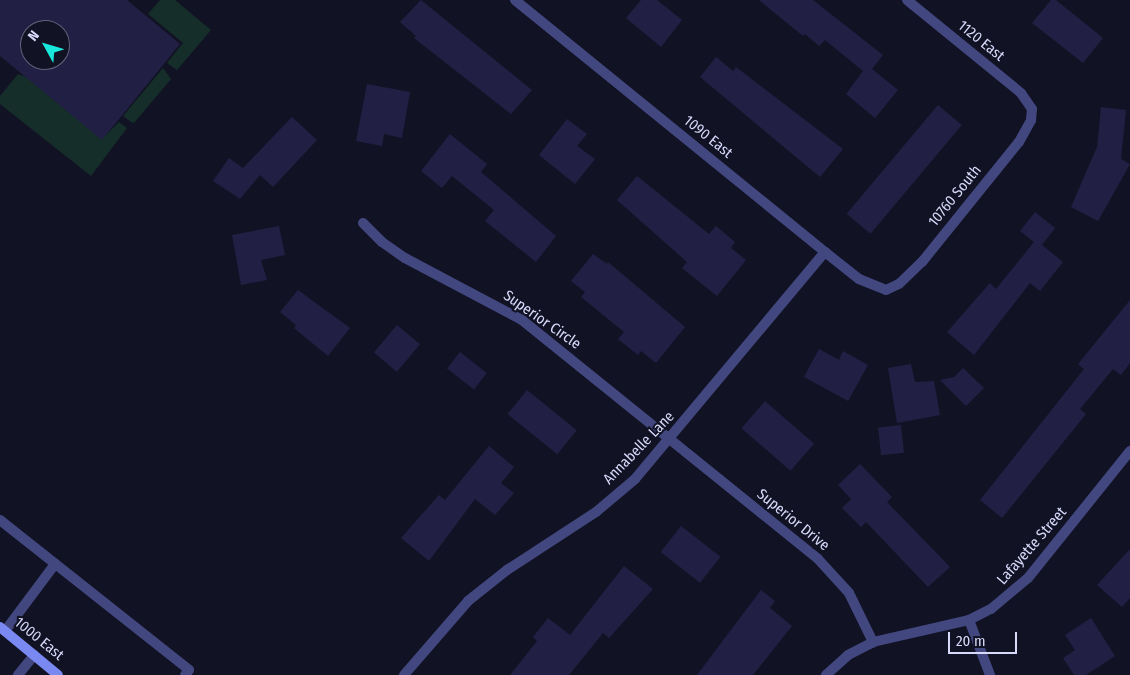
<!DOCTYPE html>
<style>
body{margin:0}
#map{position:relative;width:1130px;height:675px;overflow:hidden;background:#121225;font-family:"Fira Sans Condensed",sans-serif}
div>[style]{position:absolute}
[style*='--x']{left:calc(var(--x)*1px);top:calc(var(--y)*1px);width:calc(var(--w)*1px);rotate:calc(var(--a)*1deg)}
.green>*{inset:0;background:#152e29}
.building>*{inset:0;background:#212044;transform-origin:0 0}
.lane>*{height:10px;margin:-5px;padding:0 5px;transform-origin:5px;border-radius:5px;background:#42487f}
.street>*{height:10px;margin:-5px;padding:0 5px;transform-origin:5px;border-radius:5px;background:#42487f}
.secondary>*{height:10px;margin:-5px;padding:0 5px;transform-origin:5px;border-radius:5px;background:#7a89f1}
span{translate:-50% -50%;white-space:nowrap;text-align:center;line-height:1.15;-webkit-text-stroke:4px #121225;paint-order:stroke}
.street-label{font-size:15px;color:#d9dafb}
.north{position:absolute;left:20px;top:20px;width:50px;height:50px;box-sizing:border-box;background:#121225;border:1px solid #62627b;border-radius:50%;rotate:309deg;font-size:14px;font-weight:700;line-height:20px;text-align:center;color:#d9dafb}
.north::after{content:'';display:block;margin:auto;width:18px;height:22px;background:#19e7dc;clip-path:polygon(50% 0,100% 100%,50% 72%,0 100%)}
.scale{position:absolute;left:948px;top:632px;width:69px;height:22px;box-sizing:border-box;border:2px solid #d9dafb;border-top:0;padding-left:6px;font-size:15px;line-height:18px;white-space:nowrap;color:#d9dafb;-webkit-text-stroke:4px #121225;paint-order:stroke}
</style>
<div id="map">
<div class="green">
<i style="clip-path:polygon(160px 0,175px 0,211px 30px,177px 70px,167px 63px,183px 43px,148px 14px)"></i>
<i style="clip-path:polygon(163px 68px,171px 79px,134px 123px,131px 122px,123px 116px)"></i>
<i style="clip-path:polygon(18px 74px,26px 77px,102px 139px,119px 122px,127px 128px,91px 176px,0 104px,0 96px)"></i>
</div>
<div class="building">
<i style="clip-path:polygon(evenodd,0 0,127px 0,180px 44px,102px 140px,0 56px,0 0,30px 30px,60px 30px,60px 60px,30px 60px,30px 30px)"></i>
<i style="clip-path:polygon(421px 0,532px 90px,511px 114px,414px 38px,416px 36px,400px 22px)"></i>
<i style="clip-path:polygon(641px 0,657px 0,682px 20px,661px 47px,626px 18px)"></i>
<i style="clip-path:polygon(759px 0,813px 0,883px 55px,872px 69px,898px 90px,875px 118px,846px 94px,863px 71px,825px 40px,819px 46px,805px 34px,803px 36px)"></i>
<i style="clip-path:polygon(1051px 0,1056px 0,1103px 38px,1083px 63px,1032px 23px)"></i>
<i style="clip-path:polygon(716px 57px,733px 71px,736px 67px,843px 149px,820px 177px,700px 77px)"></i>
<i style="clip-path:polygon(367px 84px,410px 92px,402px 138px,384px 134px,382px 146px,356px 141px)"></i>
<i style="left:938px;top:105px;width:31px;height:142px;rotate:40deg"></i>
<i style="clip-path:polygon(1101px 107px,1126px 110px,1121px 159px,1130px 164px,1098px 221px,1071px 207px,1097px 147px)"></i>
<i style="clip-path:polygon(292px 117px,317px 140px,273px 187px,260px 175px,240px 199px,213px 181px,229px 158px,243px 168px)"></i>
<i style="clip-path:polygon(567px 119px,587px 134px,577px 146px,595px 159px,575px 184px,539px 155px)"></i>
<i style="clip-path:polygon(450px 134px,487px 164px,481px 172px,556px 236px,536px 262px,485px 221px,494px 210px,452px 176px,442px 188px,421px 171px)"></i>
<i style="clip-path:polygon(637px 176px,709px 234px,716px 226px,735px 242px,731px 248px,746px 260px,717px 296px,682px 268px,687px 262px,617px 200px)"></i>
<i style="clip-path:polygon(1035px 212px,1055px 228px,1042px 245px,1063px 262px,1040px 291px,1030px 283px,974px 355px,947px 332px,990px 283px,996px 289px,1034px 242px,1020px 231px)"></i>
<i style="clip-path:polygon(279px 226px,285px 255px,261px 260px,267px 280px,241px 285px,232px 235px)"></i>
<i style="clip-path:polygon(593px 254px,607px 264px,608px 262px,685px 327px,656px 363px,641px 351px,638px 355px,618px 339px,624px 332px,581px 297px,585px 292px,571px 281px)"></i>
<i style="clip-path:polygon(298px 290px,350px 328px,328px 356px,294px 328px,296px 325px,280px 312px)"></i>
<i style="clip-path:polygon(1130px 300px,1130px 363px,1121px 375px,1113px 369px,1080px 409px,1086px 414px,1002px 518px,980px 500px,1084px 369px,1078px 364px)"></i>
<i style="left:397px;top:325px;width:30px;height:36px;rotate:40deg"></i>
<i style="clip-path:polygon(819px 349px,839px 360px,843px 351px,868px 365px,848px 401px,804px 377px)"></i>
<i style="left:460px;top:352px;width:34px;height:21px;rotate:38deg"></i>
<i style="clip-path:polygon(911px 364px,915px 382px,934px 381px,940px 415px,897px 423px,888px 368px)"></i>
<i style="clip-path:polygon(963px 368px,984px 388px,966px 406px,940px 380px,954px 377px)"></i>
<i style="left:527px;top:390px;width:64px;height:31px;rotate:39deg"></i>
<i style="left:765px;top:401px;width:65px;height:36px;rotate:41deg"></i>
<i style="left:901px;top:425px;width:28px;height:23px;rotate:84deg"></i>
<i style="clip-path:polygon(489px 446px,514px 467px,501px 483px,514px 493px,495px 515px,475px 499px,429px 561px,401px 538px,439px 495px,445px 500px)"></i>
<i style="clip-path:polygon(860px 464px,892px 497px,887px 502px,950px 567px,928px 587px,866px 522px,861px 527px,842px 508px,851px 499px,838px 485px)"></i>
<i style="left:681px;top:526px;width:50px;height:33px;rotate:38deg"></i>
<i style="clip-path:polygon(1130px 549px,1130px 598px,1122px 607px,1097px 585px)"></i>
<i style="clip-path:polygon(624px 566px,653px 589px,609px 638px,603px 633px,569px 675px,510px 675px,537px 641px,533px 637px,548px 618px,570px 635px)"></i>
<i style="clip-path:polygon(761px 590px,775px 601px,770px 608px,792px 626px,753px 675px,697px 675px)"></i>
<i style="clip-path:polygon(1091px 618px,1115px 656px,1086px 675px,1074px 675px,1063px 658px,1075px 650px,1065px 635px)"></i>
</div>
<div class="lane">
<i style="--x:0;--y:520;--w:241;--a:38.4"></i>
<i style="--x:189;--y:670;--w:6;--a:129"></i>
<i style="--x:5;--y:631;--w:84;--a:-53.3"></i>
<i style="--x:18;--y:675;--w:26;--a:-51"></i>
</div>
<div class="street">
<i style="--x:515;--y:0;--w:400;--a:39.1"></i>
<i style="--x:825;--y:252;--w:43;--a:38.5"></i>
<i style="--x:859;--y:279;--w:29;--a:22"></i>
<i style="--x:886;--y:290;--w:14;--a:-25"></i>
<i style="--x:899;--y:284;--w:32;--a:-44"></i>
<i style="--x:922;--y:262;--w:154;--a:-51.1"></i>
<i style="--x:1019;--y:142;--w:25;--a:-61"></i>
<i style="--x:1031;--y:120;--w:11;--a:-85"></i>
<i style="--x:1032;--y:109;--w:19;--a:-125"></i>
<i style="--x:1021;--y:93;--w:147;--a:-140.8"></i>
<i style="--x:363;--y:223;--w:27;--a:45"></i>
<i style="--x:382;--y:242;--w:28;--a:35"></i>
<i style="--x:405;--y:258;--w:132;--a:27.9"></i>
<i style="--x:522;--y:320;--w:380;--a:38.9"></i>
<i style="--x:818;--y:559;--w:46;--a:47.6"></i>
<i style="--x:849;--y:593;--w:55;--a:63.9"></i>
<i style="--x:969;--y:620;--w:59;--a:69.1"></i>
<i style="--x:404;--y:675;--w:98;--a:-49.1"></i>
<i style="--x:468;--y:601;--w:50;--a:-38.5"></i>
<i style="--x:507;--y:570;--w:106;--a:-33.1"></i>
<i style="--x:596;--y:512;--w:51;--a:-40.2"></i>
<i style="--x:635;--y:479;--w:296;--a:-50.1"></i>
<i style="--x:826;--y:675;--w:30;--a:-42"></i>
<i style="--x:848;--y:655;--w:28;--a:-27"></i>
<i style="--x:873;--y:642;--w:98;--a:-12.9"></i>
<i style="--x:969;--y:620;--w:25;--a:-27"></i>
<i style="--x:991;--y:609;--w:48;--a:-40"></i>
<i style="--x:1028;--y:578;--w:163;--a:-51.2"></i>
</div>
<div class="secondary">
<i style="--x:0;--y:627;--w:75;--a:39.6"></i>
</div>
<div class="street-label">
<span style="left:981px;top:41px;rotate:39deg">1120 East</span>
<span style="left:708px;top:137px;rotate:39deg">1090 East</span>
<span style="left:955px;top:196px;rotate:-51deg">10760 South</span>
<span style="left:542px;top:320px;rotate:35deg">Superior Circle</span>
<span style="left:639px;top:448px;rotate:-46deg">Annabelle Lane</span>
<span style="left:793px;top:520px;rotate:39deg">Superior Drive</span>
<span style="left:1032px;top:546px;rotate:-49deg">Lafayette Street</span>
<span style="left:39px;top:639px;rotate:39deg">1000 East</span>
</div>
<div class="north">N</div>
<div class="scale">20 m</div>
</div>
